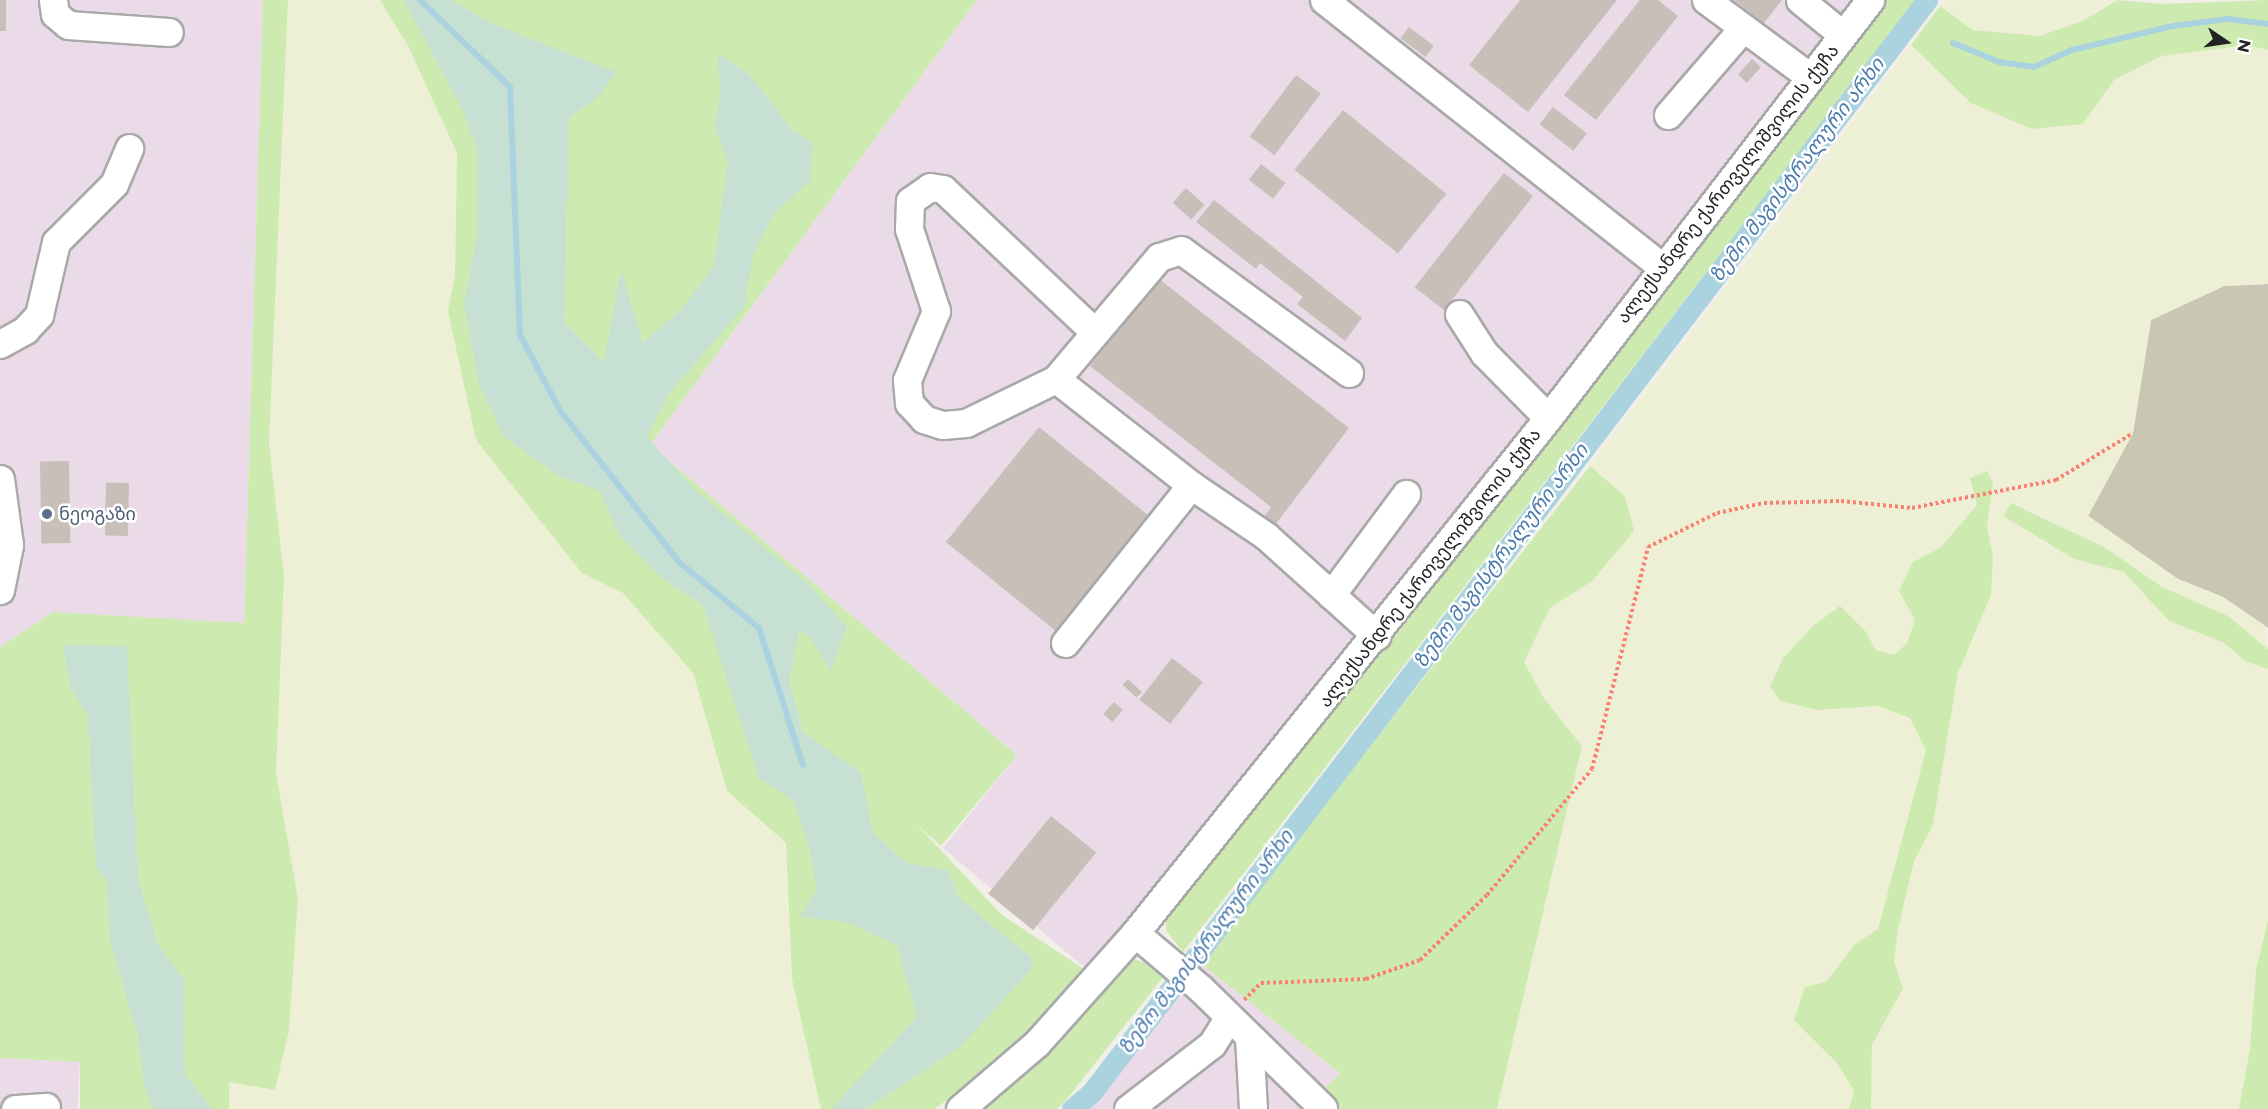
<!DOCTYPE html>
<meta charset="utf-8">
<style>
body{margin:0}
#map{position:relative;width:2268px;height:1109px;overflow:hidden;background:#f2efe9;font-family:Montserrat,"Noto Sans Georgian",sans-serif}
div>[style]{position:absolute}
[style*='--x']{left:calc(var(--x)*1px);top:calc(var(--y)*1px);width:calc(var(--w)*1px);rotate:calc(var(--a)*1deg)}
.industrial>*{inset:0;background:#ebdbe8;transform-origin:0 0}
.construction>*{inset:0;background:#c7c7b4}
.farmland>*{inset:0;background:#eef0d5}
.grass>*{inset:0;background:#cdebb0}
.wetland>*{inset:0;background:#c6e0d4}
.stream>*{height:6px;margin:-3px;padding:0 3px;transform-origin:3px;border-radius:3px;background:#aad3df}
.canal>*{height:21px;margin:-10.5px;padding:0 10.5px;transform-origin:10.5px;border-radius:10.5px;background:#aad3df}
.building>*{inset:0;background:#c7bfb8;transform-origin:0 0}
.path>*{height:4px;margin-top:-2px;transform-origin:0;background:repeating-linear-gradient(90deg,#fa8072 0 3px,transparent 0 6px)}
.roads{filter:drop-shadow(2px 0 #a9a9a9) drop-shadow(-2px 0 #a9a9a9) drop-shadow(0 2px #a9a9a9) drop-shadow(0 -2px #a9a9a9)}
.minor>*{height:27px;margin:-13.5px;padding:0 13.5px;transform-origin:13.5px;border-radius:13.5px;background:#fff}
.dots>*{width:16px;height:16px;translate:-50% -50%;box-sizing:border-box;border:3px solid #fff;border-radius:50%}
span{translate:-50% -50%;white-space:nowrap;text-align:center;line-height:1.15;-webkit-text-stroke:5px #fff;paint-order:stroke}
.street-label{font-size:18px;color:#222}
.service-label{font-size:18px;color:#4e5e75}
.left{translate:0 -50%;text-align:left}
.water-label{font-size:20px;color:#4a7aab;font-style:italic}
.north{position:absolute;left:2196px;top:12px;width:60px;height:60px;-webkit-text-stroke:4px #fff;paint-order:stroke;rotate:103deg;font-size:16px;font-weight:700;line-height:24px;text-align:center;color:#222}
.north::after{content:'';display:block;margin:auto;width:21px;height:27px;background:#222;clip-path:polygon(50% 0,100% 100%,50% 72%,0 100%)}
</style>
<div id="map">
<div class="industrial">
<i style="clip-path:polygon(0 0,263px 0,244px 624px,53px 612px,0 647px)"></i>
<i style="clip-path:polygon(977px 0,1870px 0,1096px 977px,943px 848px,1017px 755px,650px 445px)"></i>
<i style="clip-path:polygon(1200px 963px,1341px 1074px,1298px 1109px,1088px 1109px)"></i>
<i style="left:0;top:1058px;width:80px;height:51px;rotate:3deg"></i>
</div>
<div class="construction">
<i style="clip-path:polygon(2268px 284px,2268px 628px,2223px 597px,2178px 579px,2088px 516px,2133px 433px,2151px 320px,2224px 286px)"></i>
</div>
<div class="farmland">
<i style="clip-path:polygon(288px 0,380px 0,408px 46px,457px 153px,455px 275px,448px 311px,582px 573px,623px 592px,693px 673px,727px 791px,786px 843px,792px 979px,821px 1109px,229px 1109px,228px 1082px,275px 1089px,298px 899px,276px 773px,284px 576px,269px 444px)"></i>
<i style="clip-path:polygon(1945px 0,2118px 0,2082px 21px,2040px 36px,1973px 30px,1940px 6px)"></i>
<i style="clip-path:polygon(1911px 45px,1972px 103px,2083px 124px,2114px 80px,2162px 56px,2247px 45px,2268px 50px,2268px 284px,2224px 286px,2151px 320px,2133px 433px,2088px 516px,2178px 579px,2223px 597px,2264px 625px,2268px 649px,2228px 616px,2162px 587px,2104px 547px,2029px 510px,2003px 516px,2048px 545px,2124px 572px,2169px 621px,2224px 643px,2245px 661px,2268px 669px,2268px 920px,2256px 969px,2250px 1048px,2239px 1109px,1871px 1109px,1872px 1045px,1903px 988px,1894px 961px,1898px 929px,1914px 861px,1933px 825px,1958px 673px,1991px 595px,1993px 557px,1987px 526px,1993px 484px,1970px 478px,1977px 505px,1940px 548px,1913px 562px,1899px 591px,1915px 620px,1907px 643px,1894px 655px,1876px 650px,1866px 632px,1814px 625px,1783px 658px,1770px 685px,1780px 701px,1797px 706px,1818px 710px,1878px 706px,1910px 718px,1926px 750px,1878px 929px,1855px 945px,1795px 1019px,1838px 1064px,1854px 1091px,1849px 1109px,1497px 1109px,1582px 746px,1545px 700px,1524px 662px,1550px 608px,1592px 581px,1625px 496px,1590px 466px)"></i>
</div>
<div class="grass">
<i style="clip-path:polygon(263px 0,288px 0,269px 444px,284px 576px,276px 773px,298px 899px,289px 1030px,275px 1090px,229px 1082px,229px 1109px,80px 1109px,80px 1062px,0 1058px,0 647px,53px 612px,244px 623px)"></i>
<i style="clip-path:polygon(380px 0,977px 0,650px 445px,1017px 755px,941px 846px,917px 825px,1002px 915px,1084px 969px,1007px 1060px,934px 1109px,821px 1109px,792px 979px,786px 843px,727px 791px,693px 673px,623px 593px,582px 573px,476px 440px,448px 311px,455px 275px,457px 153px,408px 46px)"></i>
<i style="clip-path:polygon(1886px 0,1916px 0,1183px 952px,1166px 931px,1166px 917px,1402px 628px,1822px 76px)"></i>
<i style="clip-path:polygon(2118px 0,2160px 4px,2268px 0,2268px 50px,2247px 45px,2162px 56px,2114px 80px,2083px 124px,2032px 129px,1971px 103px,1911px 45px,1940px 6px,1973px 30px,2040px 36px,2082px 21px)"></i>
<i style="clip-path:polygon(1590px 466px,1625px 496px,1634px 531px,1592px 581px,1550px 608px,1524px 662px,1545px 700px,1582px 746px,1497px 1109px,1298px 1109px,1341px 1074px,1200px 963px)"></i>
<i style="clip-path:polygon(1987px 471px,1993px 483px,1987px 526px,1993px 557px,1991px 595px,1958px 673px,1933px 825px,1914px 861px,1898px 929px,1894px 961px,1903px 988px,1872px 1045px,1871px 1109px,1849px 1109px,1854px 1091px,1838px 1064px,1794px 1020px,1805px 987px,1826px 982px,1855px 944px,1878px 929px,1926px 750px,1910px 718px,1878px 706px,1817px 710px,1780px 701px,1770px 686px,1783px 658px,1814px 625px,1840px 606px,1866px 632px,1876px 650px,1894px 655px,1907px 643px,1915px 620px,1899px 591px,1913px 562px,1940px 548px,1977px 505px,1970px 478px)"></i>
<i style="clip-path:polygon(2011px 503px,2104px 547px,2162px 587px,2228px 616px,2268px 649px,2268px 669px,2245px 661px,2224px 643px,2169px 621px,2124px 572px,2074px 559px,2003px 516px)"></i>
<i style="clip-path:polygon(2268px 920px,2268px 1109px,2239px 1109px,2250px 1048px,2256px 969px)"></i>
<i style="clip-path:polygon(1134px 959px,1168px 971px,1062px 1105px,1056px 1109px,972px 1109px,1032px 1062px)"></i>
</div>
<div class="wetland">
<i style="clip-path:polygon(404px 0,452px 0,490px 23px,616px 72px,599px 96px,569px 118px,564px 322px,604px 362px,621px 270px,643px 343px,681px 310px,714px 266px,728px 160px,715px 129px,720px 93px,718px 53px,750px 75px,791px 129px,813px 143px,810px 181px,774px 213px,753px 256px,744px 307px,667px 396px,647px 437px,694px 489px,809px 585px,847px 627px,831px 671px,811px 638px,799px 630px,789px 681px,803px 732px,861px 773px,873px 833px,907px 863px,948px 870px,958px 897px,1034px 960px,1031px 970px,960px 1047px,866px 1109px,831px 1109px,917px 1017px,897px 945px,846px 922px,800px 917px,817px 890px,810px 849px,793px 800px,759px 778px,703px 605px,662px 578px,618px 534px,600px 491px,559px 476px,504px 437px,479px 384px,464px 304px,477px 237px,477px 150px,464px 113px)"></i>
<i style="clip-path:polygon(63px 645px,127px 646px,138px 877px,157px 943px,184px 980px,185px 1074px,212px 1109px,154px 1109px,144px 1084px,138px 1037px,110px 941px,107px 881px,96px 867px,88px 716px,70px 687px)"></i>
</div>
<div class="stream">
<i style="--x:420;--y:0;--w:125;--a:44"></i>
<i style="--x:510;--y:87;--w:248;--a:87.7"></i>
<i style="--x:520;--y:335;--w:87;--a:62"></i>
<i style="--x:561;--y:412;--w:192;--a:51.8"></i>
<i style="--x:680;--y:563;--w:102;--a:39.4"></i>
<i style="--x:759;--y:628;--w:144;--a:72.2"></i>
<i style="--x:1953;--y:43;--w:50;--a:22.4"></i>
<i style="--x:1999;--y:62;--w:35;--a:8"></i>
<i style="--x:2034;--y:67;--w:42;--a:-24.1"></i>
<i style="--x:2072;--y:50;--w:104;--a:-13.4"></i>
<i style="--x:2173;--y:26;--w:55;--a:-7.3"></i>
<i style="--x:2228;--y:19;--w:40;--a:7.1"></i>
</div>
<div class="canal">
<i style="--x:1072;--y:1109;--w:26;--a:-40"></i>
<i style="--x:1092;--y:1092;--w:1375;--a:-52.6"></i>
</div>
<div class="building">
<i style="left:0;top:0;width:6px;height:31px"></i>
<i style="clip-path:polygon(1520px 0,1617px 0,1528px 112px,1469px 65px)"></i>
<i style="clip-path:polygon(1640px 0,1658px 0,1678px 16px,1596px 120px,1564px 95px)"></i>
<i style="clip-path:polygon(1734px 0,1782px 0,1764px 23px)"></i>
<i style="left:1409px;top:27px;width:31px;height:14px;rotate:37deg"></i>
<i style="left:1752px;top:59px;width:12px;height:21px;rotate:42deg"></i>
<i style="left:1296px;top:75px;width:31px;height:77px;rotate:37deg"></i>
<i style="left:1553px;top:107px;width:43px;height:22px;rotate:38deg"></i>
<i style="left:1343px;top:110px;width:133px;height:77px;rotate:39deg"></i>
<i style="left:1261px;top:164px;width:31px;height:20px;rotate:38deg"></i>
<i style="left:1504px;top:173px;width:37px;height:145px;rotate:38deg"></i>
<i style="left:1186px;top:188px;width:25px;height:20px;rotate:42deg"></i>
<i style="clip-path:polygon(1214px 200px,1362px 318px,1345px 341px,1297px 304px,1303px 297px,1260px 263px,1256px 269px,1196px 222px)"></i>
<i style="clip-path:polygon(1158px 278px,1349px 428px,1272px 529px,1261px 521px,1271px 507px,1090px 366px)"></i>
<i style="left:1039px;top:427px;width:149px;height:148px;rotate:39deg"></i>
<i style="left:69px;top:461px;width:82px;height:29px;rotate:89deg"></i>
<i style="left:129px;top:483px;width:53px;height:23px;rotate:91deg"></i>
<i style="left:1172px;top:658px;width:39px;height:53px;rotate:38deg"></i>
<i style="left:1128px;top:679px;width:19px;height:8px;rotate:43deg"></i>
<i style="left:1114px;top:702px;width:12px;height:16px;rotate:42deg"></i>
<i style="left:1051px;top:816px;width:58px;height:100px;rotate:39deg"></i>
</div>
<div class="path">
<i style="--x:1244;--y:1000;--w:24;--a:-45"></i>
<i style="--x:1261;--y:983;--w:105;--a:-2.2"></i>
<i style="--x:1366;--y:979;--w:57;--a:-19.4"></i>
<i style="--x:1420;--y:960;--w:93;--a:-44.1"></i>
<i style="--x:1487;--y:895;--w:164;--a:-50.2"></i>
<i style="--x:1592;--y:769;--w:229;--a:-75.8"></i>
<i style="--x:1648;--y:547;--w:77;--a:-26.2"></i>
<i style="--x:1717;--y:513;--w:48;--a:-12"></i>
<i style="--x:1764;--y:503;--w:77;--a:-1.5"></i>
<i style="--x:1841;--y:501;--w:71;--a:5.6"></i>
<i style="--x:1912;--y:508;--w:147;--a:-11"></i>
<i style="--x:2056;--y:480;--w:90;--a:-31.4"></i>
</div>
<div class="roads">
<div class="minor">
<i style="--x:53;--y:0;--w:14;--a:82"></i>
<i style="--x:55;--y:14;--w:17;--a:40"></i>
<i style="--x:68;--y:25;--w:101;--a:4"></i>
<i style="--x:1324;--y:0;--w:432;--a:38.3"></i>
<i style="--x:1706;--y:0;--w:129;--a:36.5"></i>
<i style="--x:1800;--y:0;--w:55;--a:39.1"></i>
<i style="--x:1668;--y:115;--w:115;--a:-49.2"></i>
<i style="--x:1459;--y:314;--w:46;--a:57.3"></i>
<i style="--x:1484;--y:353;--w:91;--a:45.4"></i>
<i style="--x:0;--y:344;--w:29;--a:-29"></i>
<i style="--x:25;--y:330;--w:21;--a:-47"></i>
<i style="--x:39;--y:315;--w:75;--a:-76.9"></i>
<i style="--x:56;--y:242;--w:82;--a:-45"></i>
<i style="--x:114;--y:184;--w:39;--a:-67"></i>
<i style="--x:1349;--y:373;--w:208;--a:-143.8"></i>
<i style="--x:1181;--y:250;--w:23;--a:162"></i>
<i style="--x:1159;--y:257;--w:160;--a:130.2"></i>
<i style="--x:1056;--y:379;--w:172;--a:38.1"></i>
<i style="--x:1191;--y:485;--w:91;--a:34.2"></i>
<i style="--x:1266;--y:536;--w:149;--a:42"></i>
<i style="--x:1056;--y:379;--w:100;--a:153.9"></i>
<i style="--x:966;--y:423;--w:24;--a:175"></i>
<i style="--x:942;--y:425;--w:19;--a:-162"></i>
<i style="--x:924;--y:419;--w:22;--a:-133"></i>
<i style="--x:909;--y:403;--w:23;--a:-95"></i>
<i style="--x:907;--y:380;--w:75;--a:-67.2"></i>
<i style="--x:936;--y:311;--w:86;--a:-108.2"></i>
<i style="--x:909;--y:229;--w:28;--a:-88"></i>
<i style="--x:910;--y:201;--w:24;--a:-35"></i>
<i style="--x:930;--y:187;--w:13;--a:9"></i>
<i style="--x:943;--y:189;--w:209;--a:43.3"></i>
<i style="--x:0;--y:479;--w:67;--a:82.2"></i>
<i style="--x:9;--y:545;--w:46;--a:101.3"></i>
<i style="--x:1331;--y:595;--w:126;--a:-53.4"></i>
<i style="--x:1065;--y:643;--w:202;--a:-51.4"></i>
<i style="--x:1135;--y:933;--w:85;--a:40.2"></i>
<i style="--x:1200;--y:988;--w:172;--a:44.3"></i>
<i style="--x:1249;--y:1037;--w:72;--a:86.8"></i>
<i style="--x:15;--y:1109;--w:31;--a:-4"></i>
<i style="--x:960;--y:1109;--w:101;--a:-40.6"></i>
<i style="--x:1037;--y:1043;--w:147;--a:-48.3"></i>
<i style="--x:1135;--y:933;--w:660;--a:-51.27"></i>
<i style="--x:1548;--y:418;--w:528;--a:-52.39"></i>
<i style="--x:1128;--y:1109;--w:106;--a:-37.7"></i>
<i style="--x:1212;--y:1044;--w:32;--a:-58"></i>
</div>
</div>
<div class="dots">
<i style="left:47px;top:514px;background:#5c6f8a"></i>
</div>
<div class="street-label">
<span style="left:1728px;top:184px;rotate:-52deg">ალექსანდრე ქართველიშვილის ქუჩა</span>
<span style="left:1430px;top:568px;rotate:-52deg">ალექსანდრე ქართველიშვილის ქუჩა</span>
</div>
<div class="service-label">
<span class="left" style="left:59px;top:514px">ნეოგაზი</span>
</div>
<div class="water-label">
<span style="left:1797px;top:170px;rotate:-53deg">ზემო მაგისტრალური არხი</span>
<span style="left:1501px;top:556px;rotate:-53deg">ზემო მაგისტრალური არხი</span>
<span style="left:1206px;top:942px;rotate:-53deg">ზემო მაგისტრალური არხი</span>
</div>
<div class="north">N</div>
</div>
